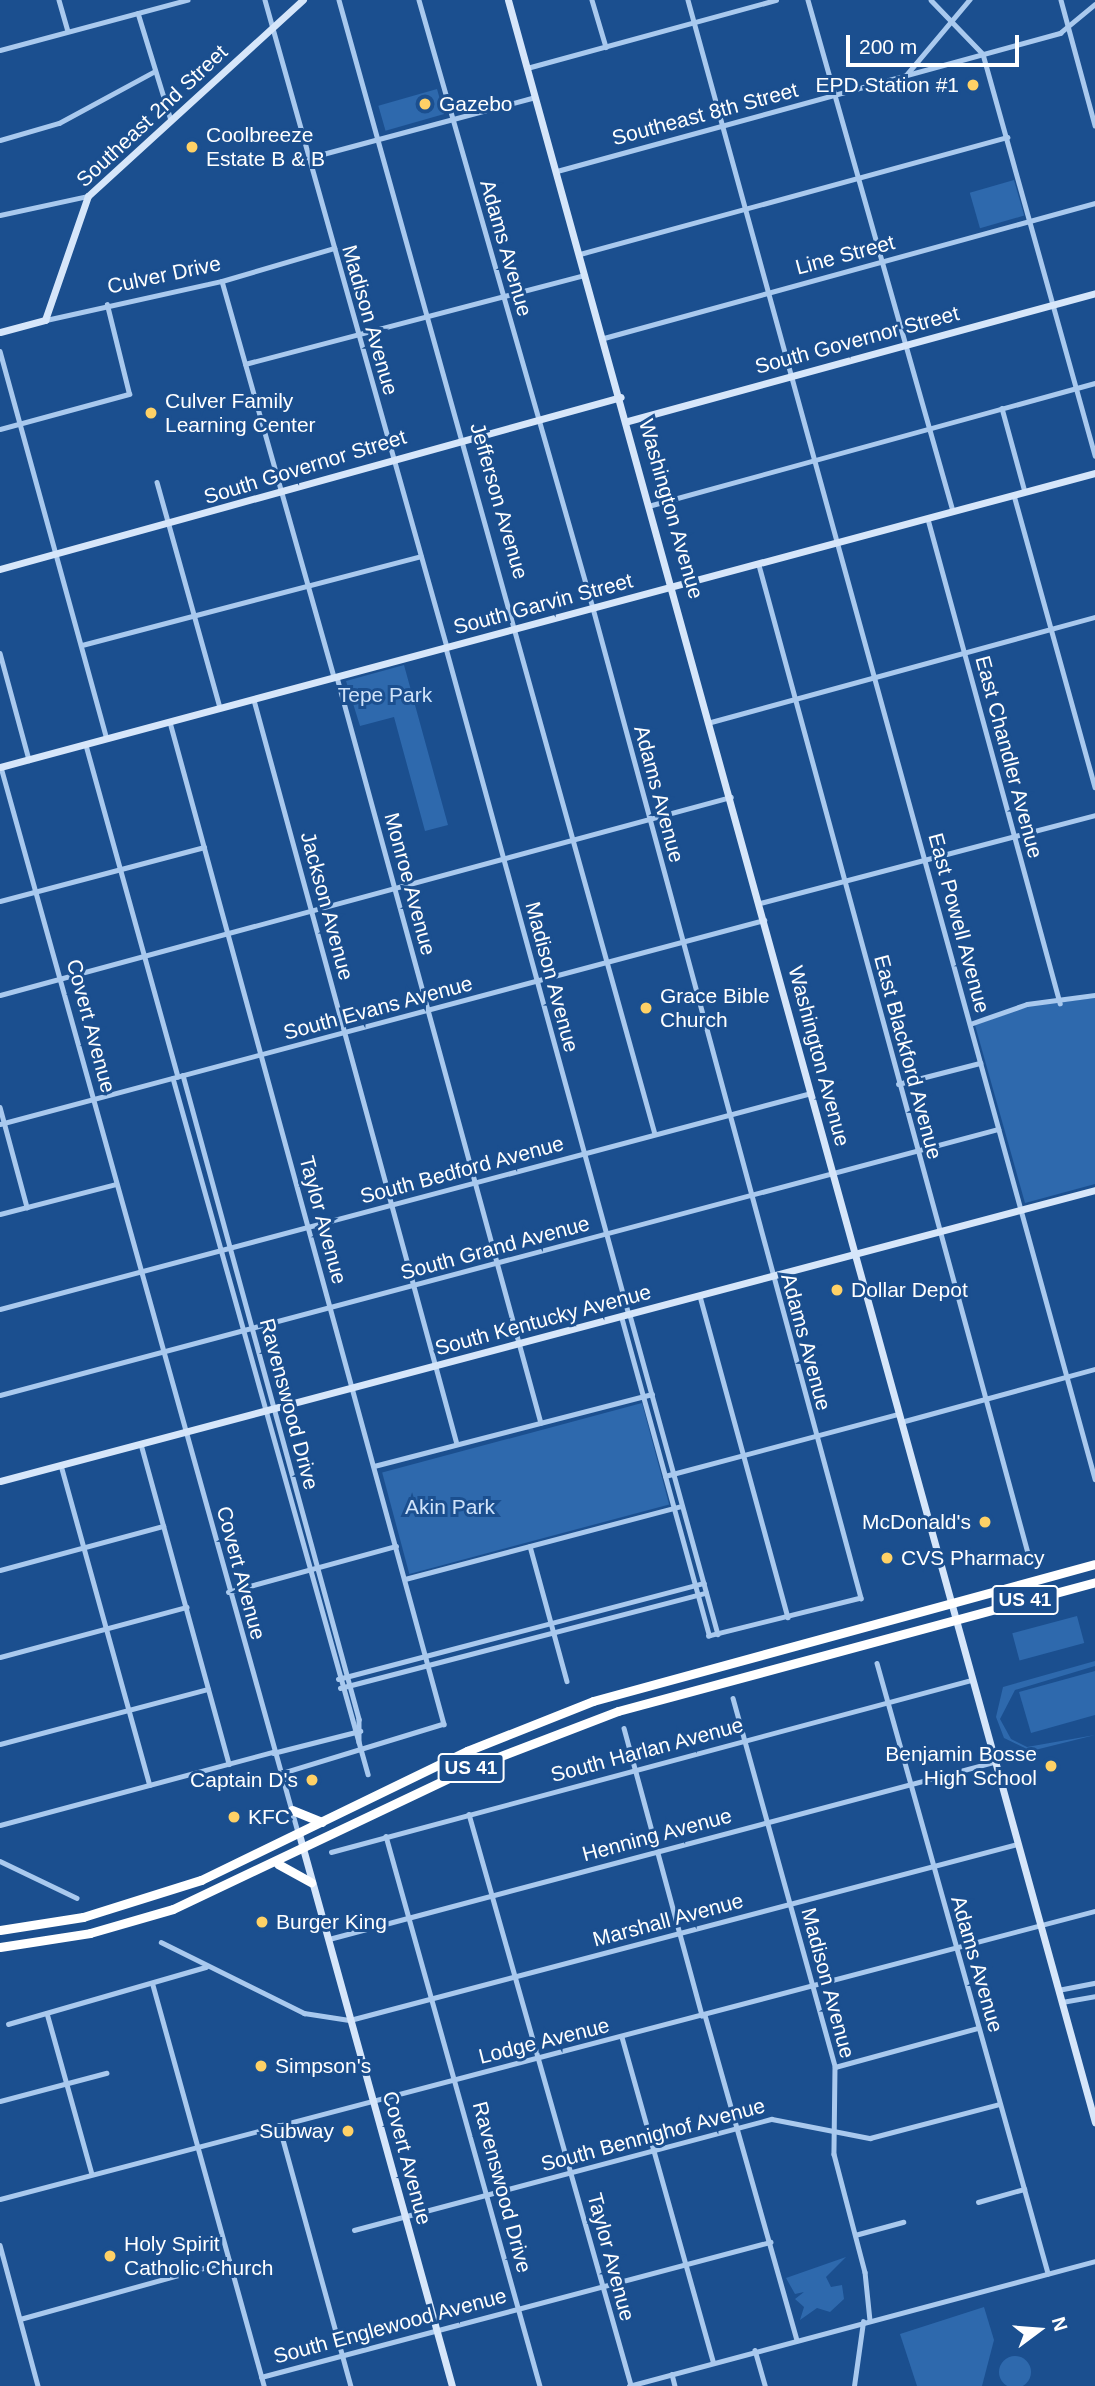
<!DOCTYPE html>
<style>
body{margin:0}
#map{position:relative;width:1095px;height:2386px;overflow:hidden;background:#1b4f8f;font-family:Helvetica,sans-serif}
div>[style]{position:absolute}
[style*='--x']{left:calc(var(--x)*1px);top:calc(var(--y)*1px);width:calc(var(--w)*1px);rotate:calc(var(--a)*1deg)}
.green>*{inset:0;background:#2e69ad;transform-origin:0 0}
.round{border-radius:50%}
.street>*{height:4.5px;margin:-2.25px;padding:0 2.25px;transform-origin:2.25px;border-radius:2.25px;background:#a9c9ee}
.secondary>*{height:7px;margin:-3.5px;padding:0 3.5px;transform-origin:3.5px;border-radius:3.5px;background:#d6e6fa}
.highway>*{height:9px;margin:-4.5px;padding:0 4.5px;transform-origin:4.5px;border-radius:4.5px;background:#fff}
.dots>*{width:19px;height:19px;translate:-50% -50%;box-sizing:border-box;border:4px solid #1b4f8f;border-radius:50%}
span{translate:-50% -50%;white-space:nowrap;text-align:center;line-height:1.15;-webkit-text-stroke:6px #1b4f8f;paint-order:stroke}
.shield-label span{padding:2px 5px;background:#1b4f8f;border:2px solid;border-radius:5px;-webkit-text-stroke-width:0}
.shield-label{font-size:19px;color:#fff;font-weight:700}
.poi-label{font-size:21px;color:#fff}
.right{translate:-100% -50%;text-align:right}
.left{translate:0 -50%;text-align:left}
.street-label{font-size:21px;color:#fff}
.park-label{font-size:21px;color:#cfe3fa}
.north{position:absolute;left:1004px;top:2295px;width:70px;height:70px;-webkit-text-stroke:5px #1b4f8f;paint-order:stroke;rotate:74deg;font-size:19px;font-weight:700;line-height:28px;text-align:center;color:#fff}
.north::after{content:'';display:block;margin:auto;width:24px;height:32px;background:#fff;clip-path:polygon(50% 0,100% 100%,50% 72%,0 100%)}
.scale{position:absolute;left:846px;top:35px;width:173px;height:32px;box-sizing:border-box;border:4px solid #fff;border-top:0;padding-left:9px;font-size:21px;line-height:24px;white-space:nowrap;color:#fff;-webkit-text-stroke:5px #1b4f8f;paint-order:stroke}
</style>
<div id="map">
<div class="green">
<i style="left:437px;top:89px;width:26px;height:61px;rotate:74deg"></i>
<i style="left:1014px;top:180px;width:37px;height:46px;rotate:74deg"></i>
<i style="clip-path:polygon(404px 665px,448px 825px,425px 831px,394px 717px,360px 726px,346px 681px)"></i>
<i style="clip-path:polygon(1095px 998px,1095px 1184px,1025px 1203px,975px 1025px,1029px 1006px)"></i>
<i style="left:642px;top:1403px;width:105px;height:269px;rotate:75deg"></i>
<i style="left:1077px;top:1616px;width:28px;height:67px;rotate:75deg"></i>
<i style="clip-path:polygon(1095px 1661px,1095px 1666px,1015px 1690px,1000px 1719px,1011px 1739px,1027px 1747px,1095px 1735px,1031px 1751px,1004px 1738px,996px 1717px,1003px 1687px)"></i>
<i style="clip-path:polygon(1095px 1671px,1095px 1715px,1031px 1733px,1019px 1692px)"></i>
<i style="clip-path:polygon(846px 2257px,826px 2277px,831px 2287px,842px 2285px,844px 2299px,830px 2312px,817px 2308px,800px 2320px,804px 2307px,795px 2299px,804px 2292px,795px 2294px,786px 2278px)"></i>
<i style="clip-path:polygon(984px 2307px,994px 2340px,982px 2386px,917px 2386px,900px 2334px)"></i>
<i class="round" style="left:999px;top:2356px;width:32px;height:32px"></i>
</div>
<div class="street">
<i style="--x:59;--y:0;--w:32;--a:74"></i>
<i style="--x:265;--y:0;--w:672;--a:74.29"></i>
<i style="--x:339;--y:0;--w:1177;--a:74.43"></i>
<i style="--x:419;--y:0;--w:632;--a:74.03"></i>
<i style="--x:593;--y:608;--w:1026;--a:74.85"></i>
<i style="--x:861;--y:1598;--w:157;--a:166"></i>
<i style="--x:709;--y:1636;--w:331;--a:-105.4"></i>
<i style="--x:592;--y:0;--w:49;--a:73.4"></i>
<i style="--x:688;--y:0;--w:1534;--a:74.61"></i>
<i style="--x:808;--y:0;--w:531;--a:74.16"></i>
<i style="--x:931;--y:0;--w:75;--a:46.1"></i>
<i style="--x:983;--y:54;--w:417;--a:74.4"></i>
<i style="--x:1061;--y:0;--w:130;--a:74.8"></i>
<i style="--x:138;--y:13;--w:112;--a:72.9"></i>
<i style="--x:0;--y:50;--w:194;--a:-15"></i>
<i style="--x:527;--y:68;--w:258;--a:-15.3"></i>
<i style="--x:907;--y:74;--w:97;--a:-50"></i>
<i style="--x:0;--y:140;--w:61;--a:-16.1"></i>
<i style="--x:59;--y:123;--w:109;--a:-28.4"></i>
<i style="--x:308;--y:158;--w:235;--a:-15"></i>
<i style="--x:557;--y:171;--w:522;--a:-15.34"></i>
<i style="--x:1060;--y:33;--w:45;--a:-39.6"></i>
<i style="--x:0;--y:215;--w:90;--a:-12.2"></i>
<i style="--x:580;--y:254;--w:443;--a:-15.3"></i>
<i style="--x:222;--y:281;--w:412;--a:74.2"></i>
<i style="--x:46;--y:320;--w:180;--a:-12.5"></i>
<i style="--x:222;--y:281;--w:117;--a:-16.4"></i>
<i style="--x:604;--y:338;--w:509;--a:-15.37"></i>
<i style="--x:0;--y:351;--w:402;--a:74.6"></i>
<i style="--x:245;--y:364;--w:351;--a:-14.7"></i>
<i style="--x:1002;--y:408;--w:87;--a:74.7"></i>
<i style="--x:0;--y:429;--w:134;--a:-15.2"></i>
<i style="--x:129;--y:394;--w:92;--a:-103.9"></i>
<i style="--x:157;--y:482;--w:234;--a:74.4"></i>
<i style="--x:1014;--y:495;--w:303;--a:74.5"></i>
<i style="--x:652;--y:505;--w:459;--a:-15.4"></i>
<i style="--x:928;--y:519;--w:502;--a:74.74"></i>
<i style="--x:759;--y:565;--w:1028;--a:74.77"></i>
<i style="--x:82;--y:645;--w:350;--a:-14.7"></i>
<i style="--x:446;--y:648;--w:692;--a:74.66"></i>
<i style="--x:0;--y:653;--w:111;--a:74.8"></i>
<i style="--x:337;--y:677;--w:773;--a:74.71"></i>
<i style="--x:254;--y:700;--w:771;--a:74.74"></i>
<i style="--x:170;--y:722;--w:1039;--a:74.71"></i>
<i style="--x:444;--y:1724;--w:171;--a:163"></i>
<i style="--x:711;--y:722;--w:398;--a:-15.3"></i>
<i style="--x:86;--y:745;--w:344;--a:74.5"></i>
<i style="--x:1;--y:767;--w:1106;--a:74.42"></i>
<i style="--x:0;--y:901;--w:211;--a:-14.8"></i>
<i style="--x:760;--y:903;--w:346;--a:-14.7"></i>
<i style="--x:0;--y:995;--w:757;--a:-15.16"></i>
<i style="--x:970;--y:1024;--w:60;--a:-19.3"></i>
<i style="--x:1027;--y:1004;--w:69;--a:-7.5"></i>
<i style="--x:183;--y:1075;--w:668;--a:74.71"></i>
<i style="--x:359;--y:1719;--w:23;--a:90"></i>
<i style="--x:173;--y:1078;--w:723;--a:74.35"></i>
<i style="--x:898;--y:1084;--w:85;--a:-14.4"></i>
<i style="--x:0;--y:1107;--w:104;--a:74.9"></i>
<i style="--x:0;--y:1124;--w:791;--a:-14.95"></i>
<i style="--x:0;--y:1214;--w:120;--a:-14.5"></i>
<i style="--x:700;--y:1296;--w:333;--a:74.7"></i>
<i style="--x:0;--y:1309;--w:839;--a:-14.91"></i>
<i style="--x:630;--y:1315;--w:331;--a:74.6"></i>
<i style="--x:0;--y:1395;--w:1033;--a:-14.92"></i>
<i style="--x:901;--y:1422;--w:201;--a:-15.3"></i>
<i style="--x:141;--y:1444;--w:332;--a:74.6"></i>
<i style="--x:61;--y:1465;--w:332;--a:74.5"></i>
<i style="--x:374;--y:1466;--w:287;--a:-14.5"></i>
<i style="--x:665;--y:1476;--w:241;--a:-14.9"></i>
<i style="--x:530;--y:1546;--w:140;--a:74.7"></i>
<i style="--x:0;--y:1570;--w:169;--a:-15.1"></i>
<i style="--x:405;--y:1579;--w:286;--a:-14.8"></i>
<i style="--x:228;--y:1592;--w:174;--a:-15.3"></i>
<i style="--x:0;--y:1657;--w:193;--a:-15"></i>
<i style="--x:877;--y:1663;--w:634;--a:74.34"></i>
<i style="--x:338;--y:1679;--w:378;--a:-14.7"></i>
<i style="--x:340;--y:1688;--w:378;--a:-14.6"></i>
<i style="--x:733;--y:1698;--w:383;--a:74.5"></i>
<i style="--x:835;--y:2067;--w:87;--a:90.7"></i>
<i style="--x:834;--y:2154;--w:122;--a:75.3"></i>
<i style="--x:865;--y:2272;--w:48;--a:84.1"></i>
<i style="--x:624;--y:1728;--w:298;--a:74.8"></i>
<i style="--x:0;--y:1744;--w:215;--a:-14.8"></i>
<i style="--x:273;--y:1753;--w:90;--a:-14.2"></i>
<i style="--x:469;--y:1814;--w:594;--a:74.16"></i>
<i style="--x:0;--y:1825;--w:283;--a:-15"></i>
<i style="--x:386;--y:1836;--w:571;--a:74.36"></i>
<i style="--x:331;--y:1852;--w:663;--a:-15.04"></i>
<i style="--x:0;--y:1861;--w:85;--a:25.7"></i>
<i style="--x:329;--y:1939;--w:688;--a:-14.9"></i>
<i style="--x:161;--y:1942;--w:160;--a:26.4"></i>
<i style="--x:304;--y:2013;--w:47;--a:8.7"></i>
<i style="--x:350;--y:2020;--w:690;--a:-14.78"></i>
<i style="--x:153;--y:1985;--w:416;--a:74.5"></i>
<i style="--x:1058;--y:1990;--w:38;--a:-11"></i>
<i style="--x:1062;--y:2002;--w:34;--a:-10"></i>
<i style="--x:47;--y:2013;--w:167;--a:74.4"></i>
<i style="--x:705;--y:2015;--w:338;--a:74.2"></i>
<i style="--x:8;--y:2024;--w:206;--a:-16.1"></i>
<i style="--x:622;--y:2037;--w:337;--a:74.3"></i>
<i style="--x:835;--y:2067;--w:148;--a:-15.3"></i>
<i style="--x:0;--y:2101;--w:110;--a:-14.8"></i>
<i style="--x:279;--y:2125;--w:271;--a:74.6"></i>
<i style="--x:0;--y:2199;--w:1132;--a:-14.74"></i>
<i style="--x:978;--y:2202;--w:48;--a:-15.8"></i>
<i style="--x:354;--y:2230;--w:432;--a:-14.9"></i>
<i style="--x:772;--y:2119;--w:100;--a:11"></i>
<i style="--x:870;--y:2138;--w:134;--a:-14.7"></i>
<i style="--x:855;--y:2235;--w:50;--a:-15.2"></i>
<i style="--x:0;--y:2245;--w:146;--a:74.9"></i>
<i style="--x:20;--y:2319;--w:217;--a:-15.5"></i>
<i style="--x:755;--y:2350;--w:37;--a:74"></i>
<i style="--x:672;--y:2374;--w:12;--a:76"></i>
<i style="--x:261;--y:2377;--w:527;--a:-14.85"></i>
<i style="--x:629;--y:2386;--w:482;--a:-15"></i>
<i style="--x:854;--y:2386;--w:65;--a:-82"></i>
</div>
<div class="secondary">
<i style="--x:508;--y:0;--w:2202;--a:74.54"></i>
<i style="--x:0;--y:332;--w:47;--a:-14.9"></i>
<i style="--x:45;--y:320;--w:131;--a:-70.9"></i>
<i style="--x:88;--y:196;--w:291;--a:-42.4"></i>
<i style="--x:628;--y:421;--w:484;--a:-15.3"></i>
<i style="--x:0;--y:569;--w:644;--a:-15.48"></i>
<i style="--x:0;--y:767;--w:1134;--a:-15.03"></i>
<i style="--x:0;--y:1481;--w:1133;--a:-14.88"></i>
<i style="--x:299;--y:1834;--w:573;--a:74.51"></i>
</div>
<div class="highway">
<i style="--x:292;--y:1810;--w:32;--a:22"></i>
<i style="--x:278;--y:1864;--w:38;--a:29"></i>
<i style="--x:0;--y:1930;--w:84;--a:-8.9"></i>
<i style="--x:83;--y:1917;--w:124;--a:-17.4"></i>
<i style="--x:201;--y:1880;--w:296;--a:-25.9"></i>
<i style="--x:467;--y:1751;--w:136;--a:-21.6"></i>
<i style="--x:593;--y:1701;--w:520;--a:-15.26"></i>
<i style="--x:0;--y:1947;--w:91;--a:-8.8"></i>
<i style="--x:90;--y:1933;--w:86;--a:-16.1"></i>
<i style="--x:173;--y:1909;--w:331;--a:-25.4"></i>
<i style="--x:472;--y:1767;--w:156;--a:-21"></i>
<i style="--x:618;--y:1711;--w:494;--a:-15.1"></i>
</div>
<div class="dots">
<i style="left:973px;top:85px;background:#ffd166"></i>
<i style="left:425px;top:104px;background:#ffd166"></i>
<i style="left:192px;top:147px;background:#ffd166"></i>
<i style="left:151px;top:413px;background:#ffd166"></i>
<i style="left:646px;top:1008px;background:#ffd166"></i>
<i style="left:837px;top:1290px;background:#ffd166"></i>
<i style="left:985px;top:1522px;background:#ffd166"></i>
<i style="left:887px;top:1558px;background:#ffd166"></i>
<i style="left:1051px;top:1766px;background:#ffd166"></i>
<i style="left:312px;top:1780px;background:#ffd166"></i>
<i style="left:234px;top:1817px;background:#ffd166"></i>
<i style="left:262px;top:1922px;background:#ffd166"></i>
<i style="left:261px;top:2066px;background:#ffd166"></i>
<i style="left:348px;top:2131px;background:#ffd166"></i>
<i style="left:110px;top:2256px;background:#ffd166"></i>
</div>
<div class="shield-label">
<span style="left:1025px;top:1600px">US 41</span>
<span style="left:471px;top:1768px">US 41</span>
</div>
<div class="poi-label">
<span class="right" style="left:959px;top:85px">EPD Station #1</span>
<span class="left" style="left:439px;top:104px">Gazebo</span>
<span class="left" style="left:206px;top:147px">Coolbreeze<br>Estate B &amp; B</span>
<span class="left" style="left:165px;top:413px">Culver Family<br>Learning Center</span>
<span class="left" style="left:660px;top:1008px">Grace Bible<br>Church</span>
<span class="left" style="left:851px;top:1290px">Dollar Depot</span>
<span class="right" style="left:971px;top:1522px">McDonald's</span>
<span class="left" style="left:901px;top:1558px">CVS Pharmacy</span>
<span class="right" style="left:1037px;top:1766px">Benjamin Bosse<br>High School</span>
<span class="right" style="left:298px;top:1780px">Captain D's</span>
<span class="left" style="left:248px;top:1817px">KFC</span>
<span class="left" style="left:276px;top:1922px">Burger King</span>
<span class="left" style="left:275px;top:2066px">Simpson's</span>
<span class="right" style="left:334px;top:2131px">Subway</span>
<span class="left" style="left:124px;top:2256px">Holy Spirit<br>Catholic Church</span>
</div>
<div class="street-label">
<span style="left:705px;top:114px;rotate:-15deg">Southeast 8th Street</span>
<span style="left:152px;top:116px;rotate:-43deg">Southeast 2nd Street</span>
<span style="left:506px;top:248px;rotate:74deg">Adams Avenue</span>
<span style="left:845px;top:255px;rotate:-15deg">Line Street</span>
<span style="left:164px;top:275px;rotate:-12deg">Culver Drive</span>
<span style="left:370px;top:320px;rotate:74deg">Madison Avenue</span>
<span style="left:857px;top:340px;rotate:-15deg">South Governor Street</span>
<span style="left:305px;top:467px;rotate:-17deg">South Governor Street</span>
<span style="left:499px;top:501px;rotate:74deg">Jefferson Avenue</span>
<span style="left:671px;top:509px;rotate:74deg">Washington Avenue</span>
<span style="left:543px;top:604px;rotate:-15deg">South Garvin Street</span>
<span style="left:1009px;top:757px;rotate:75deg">East Chandler Avenue</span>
<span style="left:659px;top:794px;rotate:75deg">Adams Avenue</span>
<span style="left:410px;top:884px;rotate:75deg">Monroe Avenue</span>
<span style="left:327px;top:906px;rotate:75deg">Jackson Avenue</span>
<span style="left:959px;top:923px;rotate:75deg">East Powell Avenue</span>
<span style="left:552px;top:977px;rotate:75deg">Madison Avenue</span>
<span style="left:378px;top:1008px;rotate:-15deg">South Evans Avenue</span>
<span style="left:91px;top:1026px;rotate:75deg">Covert Avenue</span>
<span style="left:819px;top:1056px;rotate:75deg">Washington Avenue</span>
<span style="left:908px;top:1057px;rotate:75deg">East Blackford Avenue</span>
<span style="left:462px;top:1170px;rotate:-15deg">South Bedford Avenue</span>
<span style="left:323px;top:1220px;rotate:75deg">Taylor Avenue</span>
<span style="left:495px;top:1248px;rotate:-15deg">South Grand Avenue</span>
<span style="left:543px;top:1320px;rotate:-15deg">South Kentucky Avenue</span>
<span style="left:806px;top:1342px;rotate:75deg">Adams Avenue</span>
<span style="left:289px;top:1404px;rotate:75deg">Ravenswood Drive</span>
<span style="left:241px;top:1573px;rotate:75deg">Covert Avenue</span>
<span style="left:647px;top:1750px;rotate:-15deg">South Harlan Avenue</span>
<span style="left:657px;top:1835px;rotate:-15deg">Henning Avenue</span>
<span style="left:668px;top:1920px;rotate:-15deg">Marshall Avenue</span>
<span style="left:977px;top:1964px;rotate:74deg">Adams Avenue</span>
<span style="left:828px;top:1983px;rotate:75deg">Madison Avenue</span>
<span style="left:544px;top:2041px;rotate:-14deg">Lodge Avenue</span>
<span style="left:653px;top:2135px;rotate:-15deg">South Bennighof Avenue</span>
<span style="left:407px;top:2158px;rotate:75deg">Covert Avenue</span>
<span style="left:502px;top:2187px;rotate:75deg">Ravenswood Drive</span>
<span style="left:611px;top:2257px;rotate:75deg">Taylor Avenue</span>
<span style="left:390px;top:2326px;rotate:-15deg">South Englewood Avenue</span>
</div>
<div class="park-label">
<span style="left:385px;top:695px">Tepe Park</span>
<span style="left:450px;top:1507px">Akin Park</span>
</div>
<div class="north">N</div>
<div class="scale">200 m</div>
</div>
